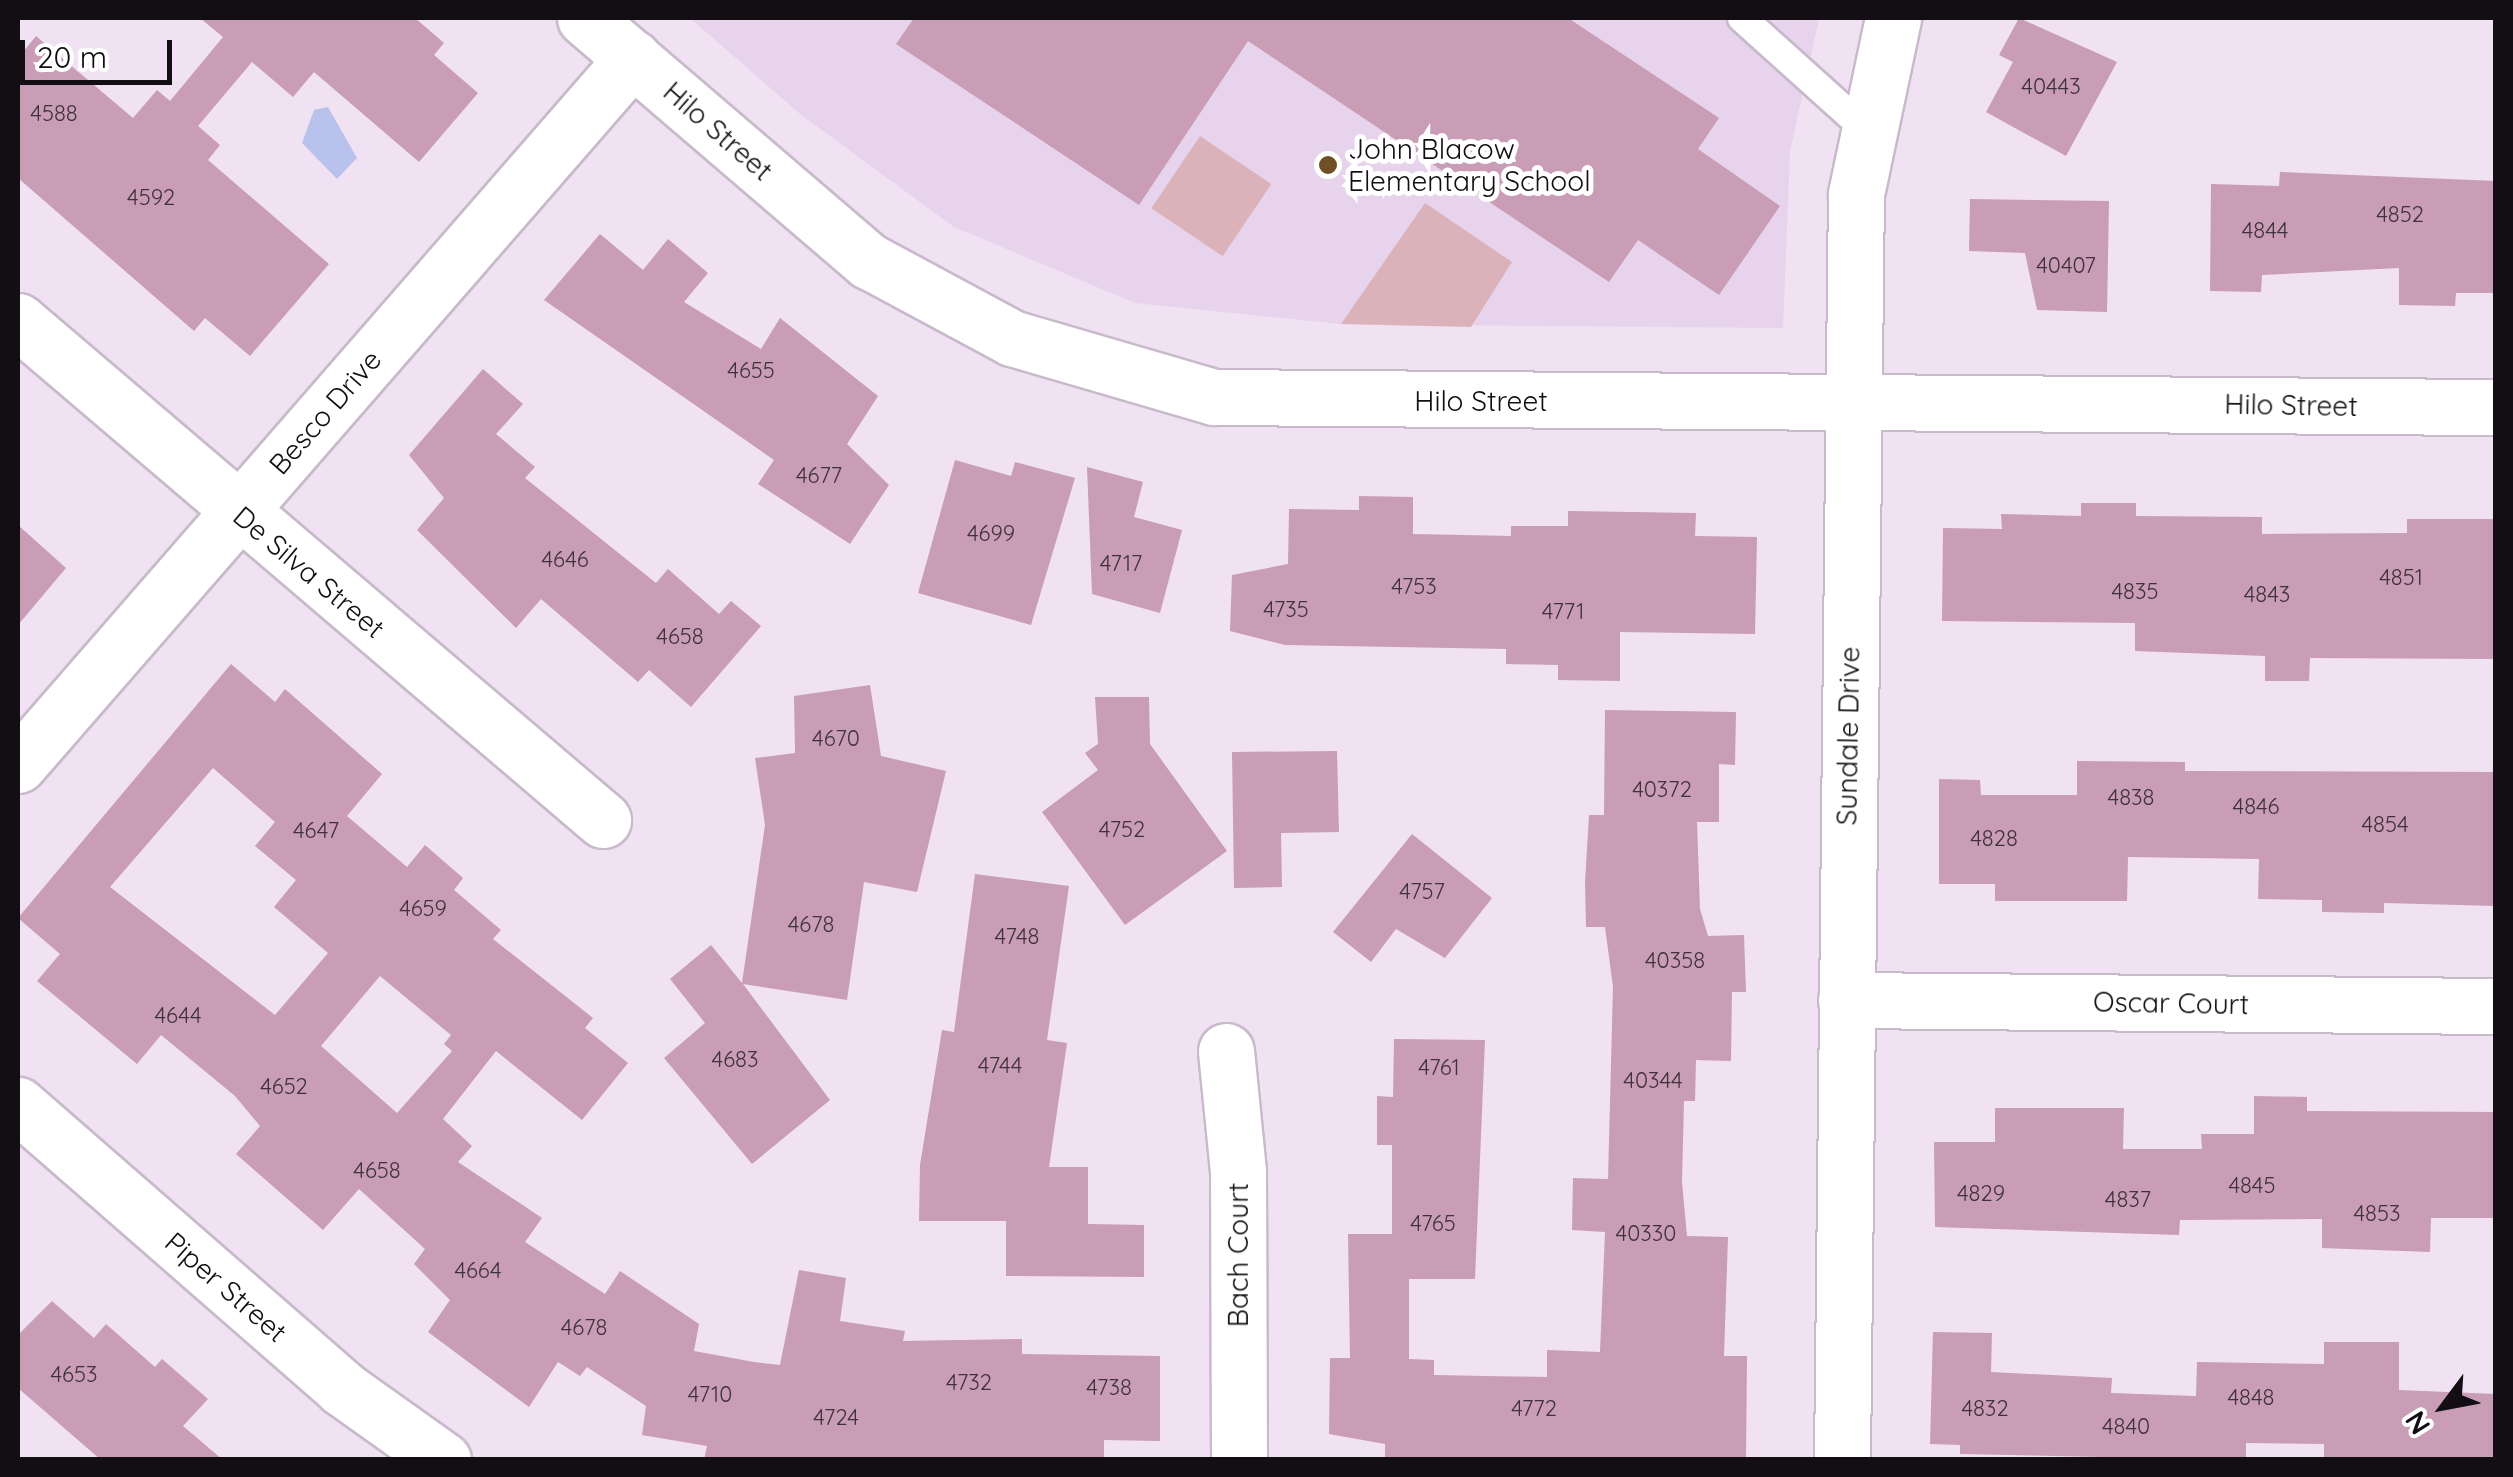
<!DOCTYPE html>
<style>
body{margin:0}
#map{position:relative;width:2513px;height:1477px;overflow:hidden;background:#f0e1f3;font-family:Quicksand,sans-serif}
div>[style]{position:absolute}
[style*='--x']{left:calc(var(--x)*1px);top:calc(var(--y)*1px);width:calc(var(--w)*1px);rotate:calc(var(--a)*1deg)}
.built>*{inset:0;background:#e7d3eb}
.green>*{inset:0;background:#dcb2ba;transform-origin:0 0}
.water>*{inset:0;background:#b9c2ec}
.building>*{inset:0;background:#c89db5}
.roads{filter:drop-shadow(2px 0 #c8b9cb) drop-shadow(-2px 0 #c8b9cb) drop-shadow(0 2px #c8b9cb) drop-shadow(0 -2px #c8b9cb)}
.service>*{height:28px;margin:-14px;padding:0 14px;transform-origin:14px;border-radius:14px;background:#fff}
.minor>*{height:55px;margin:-27.5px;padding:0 27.5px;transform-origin:27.5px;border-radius:27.5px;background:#fff}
.dots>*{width:28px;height:28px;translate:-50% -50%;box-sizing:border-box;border:5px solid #fff;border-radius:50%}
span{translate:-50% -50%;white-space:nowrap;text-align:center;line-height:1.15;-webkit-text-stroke:10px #fff;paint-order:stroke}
.number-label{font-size:22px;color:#40323c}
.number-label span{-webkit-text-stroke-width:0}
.street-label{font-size:28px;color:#130e14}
.poi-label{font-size:28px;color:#130e14}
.left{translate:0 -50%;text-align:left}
.frame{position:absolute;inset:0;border:20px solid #130e14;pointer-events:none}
.north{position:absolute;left:2393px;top:1357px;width:100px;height:100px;-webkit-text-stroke:8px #fff;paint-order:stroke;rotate:238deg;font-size:28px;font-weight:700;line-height:40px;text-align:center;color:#130e14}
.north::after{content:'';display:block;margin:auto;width:35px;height:45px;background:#130e14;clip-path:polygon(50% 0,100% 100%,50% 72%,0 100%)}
.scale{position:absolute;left:20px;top:40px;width:152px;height:45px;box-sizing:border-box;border:5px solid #130e14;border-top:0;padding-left:12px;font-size:30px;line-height:35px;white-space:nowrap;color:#130e14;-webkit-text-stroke:8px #fff;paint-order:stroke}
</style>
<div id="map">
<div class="built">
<i style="clip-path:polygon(690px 18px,1819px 18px,1790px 152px,1783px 328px,1341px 324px,1135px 303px,954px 227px,800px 114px)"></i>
</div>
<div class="green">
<i style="left:1200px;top:136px;width:86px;height:87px;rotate:34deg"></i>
<i style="clip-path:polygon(1425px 203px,1512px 262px,1471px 327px,1341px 324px)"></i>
</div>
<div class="water">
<i style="clip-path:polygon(328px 107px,357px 158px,337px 179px,302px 143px,314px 110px)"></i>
</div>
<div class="building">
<i style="clip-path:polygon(200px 18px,415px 18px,444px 43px,434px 55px,478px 93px,419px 162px,314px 72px,293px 97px,252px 62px,198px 126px,220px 145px,208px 160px,329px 264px,250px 356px,205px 318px,194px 331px,18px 178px,18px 58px,36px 36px,133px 118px,157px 90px,170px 101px,223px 37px)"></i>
<i style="clip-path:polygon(914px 18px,1568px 18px,1719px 118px,1698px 149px,1780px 206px,1719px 295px,1638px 240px,1609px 282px,1248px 41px,1139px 205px,896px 44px)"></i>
<i style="clip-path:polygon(2019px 18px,2117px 62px,2066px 156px,1986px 112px,2013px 62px,1999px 55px)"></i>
<i style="clip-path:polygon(2280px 172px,2496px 181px,2496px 293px,2456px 293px,2455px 306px,2399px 305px,2399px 268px,2262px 275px,2261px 292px,2210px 291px,2211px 184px,2279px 186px)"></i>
<i style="clip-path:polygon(1970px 199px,2109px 201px,2107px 312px,2037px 310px,2025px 253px,1969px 251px)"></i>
<i style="clip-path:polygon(600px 234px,643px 270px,668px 239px,708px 273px,684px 302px,761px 349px,780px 318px,878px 396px,847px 444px,889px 485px,850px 544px,758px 484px,774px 460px,544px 300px)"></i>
<i style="clip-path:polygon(483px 369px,523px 404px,496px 434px,535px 467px,525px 478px,656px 583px,668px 569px,719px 614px,731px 601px,761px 626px,691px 707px,649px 670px,638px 682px,541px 599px,516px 628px,417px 530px,444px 498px,409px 455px)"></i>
<i style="clip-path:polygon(955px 460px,1011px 476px,1015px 462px,1075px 478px,1031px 625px,918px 593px)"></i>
<i style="clip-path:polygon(1087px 467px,1143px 482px,1134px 517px,1182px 530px,1160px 613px,1092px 594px)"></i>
<i style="clip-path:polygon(1359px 496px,1413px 497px,1413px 534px,1511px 536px,1511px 526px,1568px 526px,1568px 511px,1696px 513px,1695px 536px,1757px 537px,1755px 634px,1620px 632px,1620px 681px,1558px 680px,1558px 665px,1506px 664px,1506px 649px,1285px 645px,1230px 631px,1232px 575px,1288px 564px,1289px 509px,1359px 510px)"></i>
<i style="clip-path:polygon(2081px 503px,2136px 503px,2136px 516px,2262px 517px,2262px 534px,2407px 533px,2407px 519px,2496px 519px,2496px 659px,2310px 658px,2309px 681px,2265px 681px,2265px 656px,2135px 651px,2135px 623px,1942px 621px,1943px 528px,2002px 529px,2001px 514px,2081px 516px)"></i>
<i style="clip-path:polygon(18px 525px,66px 568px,18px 625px)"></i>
<i style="clip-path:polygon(evenodd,231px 664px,275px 702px,285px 689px,382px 774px,347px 816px,407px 867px,425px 845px,463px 878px,454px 890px,501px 930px,493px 939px,593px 1018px,585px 1028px,628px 1063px,582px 1120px,496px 1051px,443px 1119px,472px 1146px,458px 1162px,542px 1218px,525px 1242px,605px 1294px,620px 1271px,699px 1324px,694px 1351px,754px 1362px,780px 1365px,799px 1270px,846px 1278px,840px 1321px,905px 1331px,903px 1341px,1022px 1339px,1022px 1354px,1160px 1356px,1160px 1441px,1104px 1440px,1104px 1460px,704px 1460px,707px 1446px,642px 1435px,646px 1406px,587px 1367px,580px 1376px,558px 1362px,529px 1407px,428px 1332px,450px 1300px,414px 1264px,425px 1249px,359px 1189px,323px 1230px,236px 1154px,260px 1126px,235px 1096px,161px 1035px,137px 1064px,37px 981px,60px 954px,18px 918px,231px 664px,213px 768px,275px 822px,255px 846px,296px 880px,274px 907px,328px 953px,275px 1015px,110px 887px,213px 768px,231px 664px,380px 976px,451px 1035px,444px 1044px,452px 1051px,397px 1113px,321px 1046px,380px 976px)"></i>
<i style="clip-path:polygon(870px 685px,881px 756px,946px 771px,917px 892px,864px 882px,847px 1000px,743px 984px,830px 1100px,752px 1164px,664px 1058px,705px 1023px,670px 979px,711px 945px,742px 983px,765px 825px,755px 758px,795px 753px,794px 696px)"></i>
<i style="clip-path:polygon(1095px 697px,1149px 697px,1150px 744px,1227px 851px,1125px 925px,1042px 812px,1098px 770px,1085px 753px,1098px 744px)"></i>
<i style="clip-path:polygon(1605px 710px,1736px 712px,1735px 765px,1719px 764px,1719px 822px,1697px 822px,1700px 909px,1708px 936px,1744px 935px,1746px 992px,1732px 992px,1731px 1061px,1696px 1060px,1695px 1101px,1684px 1101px,1682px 1182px,1687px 1236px,1728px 1237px,1724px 1356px,1747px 1356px,1746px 1460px,1385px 1460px,1385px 1444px,1329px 1434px,1330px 1358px,1350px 1358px,1348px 1234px,1392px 1234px,1392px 1145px,1377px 1145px,1377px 1096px,1393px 1097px,1394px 1039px,1485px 1040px,1475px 1279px,1409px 1279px,1409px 1359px,1434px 1360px,1434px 1375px,1547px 1377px,1547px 1350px,1600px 1352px,1605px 1232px,1572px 1230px,1573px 1178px,1608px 1179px,1613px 987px,1605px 927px,1586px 927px,1585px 882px,1589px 815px,1604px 815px)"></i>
<i style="clip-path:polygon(1337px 751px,1339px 832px,1281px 833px,1282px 887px,1234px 888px,1232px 752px)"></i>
<i style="clip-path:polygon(2077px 761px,2185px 762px,2185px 771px,2496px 772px,2496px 906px,2384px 903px,2384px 913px,2322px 912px,2322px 900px,2258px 899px,2259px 859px,2128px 857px,2127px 901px,1995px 901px,1995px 884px,1939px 884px,1939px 779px,1980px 780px,1981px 795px,2077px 795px)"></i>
<i style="clip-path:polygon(1412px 834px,1492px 898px,1445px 958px,1396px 929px,1371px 962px,1333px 932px)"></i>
<i style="clip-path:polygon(975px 874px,1069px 886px,1047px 1040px,1067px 1043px,1049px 1167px,1088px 1167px,1088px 1224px,1144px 1225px,1144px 1277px,1006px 1276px,1006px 1221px,919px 1221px,920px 1165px,942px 1030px,954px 1032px)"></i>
<i style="clip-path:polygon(2254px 1096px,2307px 1097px,2307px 1111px,2496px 1112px,2496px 1218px,2431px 1218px,2430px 1252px,2322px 1248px,2322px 1219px,2180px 1220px,2179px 1235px,1935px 1227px,1934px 1142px,1995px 1142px,1995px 1108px,2124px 1108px,2123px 1149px,2202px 1149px,2201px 1134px,2254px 1134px)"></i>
<i style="clip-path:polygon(52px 1301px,94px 1338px,106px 1324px,155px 1367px,162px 1359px,208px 1399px,183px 1426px,223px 1460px,101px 1460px,18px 1388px,18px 1335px)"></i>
<i style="clip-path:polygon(1933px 1332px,1992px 1333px,1991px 1372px,2112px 1378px,2111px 1393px,2196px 1396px,2197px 1362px,2324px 1364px,2324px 1342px,2399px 1342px,2399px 1390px,2496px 1394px,2496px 1460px,2324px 1460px,2324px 1444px,2246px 1443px,2246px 1460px,1960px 1454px,1960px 1445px,1930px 1444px)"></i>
</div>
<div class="roads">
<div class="service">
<i style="--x:1742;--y:18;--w:163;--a:42"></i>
</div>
<div class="minor">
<i style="--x:585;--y:18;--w:374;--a:40.6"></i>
<i style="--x:869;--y:261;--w:162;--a:28.3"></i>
<i style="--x:1012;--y:338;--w:210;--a:16.3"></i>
<i style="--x:1214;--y:397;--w:1282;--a:0.45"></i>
<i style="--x:18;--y:321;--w:769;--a:40.46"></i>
<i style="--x:18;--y:765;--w:937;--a:-48.98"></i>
<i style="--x:1846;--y:1000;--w:650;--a:0.53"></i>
<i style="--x:1226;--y:1051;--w:121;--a:84.3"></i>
<i style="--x:1238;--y:1171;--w:289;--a:89.8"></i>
<i style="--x:18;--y:1105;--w:430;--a:41.1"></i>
<i style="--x:342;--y:1388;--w:124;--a:35.5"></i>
<i style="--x:1842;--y:1460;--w:1266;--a:-89.37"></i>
<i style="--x:1856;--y:194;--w:180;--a:-78.1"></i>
</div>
</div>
<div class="dots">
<i style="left:1328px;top:165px;background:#6f5025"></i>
</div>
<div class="number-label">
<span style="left:2051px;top:87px">40443</span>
<span style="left:54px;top:114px">4588</span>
<span style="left:151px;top:198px">4592</span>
<span style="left:2400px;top:215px">4852</span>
<span style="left:2265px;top:231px">4844</span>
<span style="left:2066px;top:266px">40407</span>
<span style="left:751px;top:371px">4655</span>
<span style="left:819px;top:476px">4677</span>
<span style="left:991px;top:534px">4699</span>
<span style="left:565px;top:560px">4646</span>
<span style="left:1121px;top:564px">4717</span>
<span style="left:2401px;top:578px">4851</span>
<span style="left:1414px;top:587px">4753</span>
<span style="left:2135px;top:592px">4835</span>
<span style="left:2267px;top:595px">4843</span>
<span style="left:1286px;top:610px">4735</span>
<span style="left:1563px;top:612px">4771</span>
<span style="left:680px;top:637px">4658</span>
<span style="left:836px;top:739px">4670</span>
<span style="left:1662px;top:790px">40372</span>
<span style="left:2131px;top:798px">4838</span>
<span style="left:2256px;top:807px">4846</span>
<span style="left:2385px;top:825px">4854</span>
<span style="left:1122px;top:830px">4752</span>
<span style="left:316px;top:831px">4647</span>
<span style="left:1994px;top:839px">4828</span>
<span style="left:1422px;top:892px">4757</span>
<span style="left:423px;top:909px">4659</span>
<span style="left:811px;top:925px">4678</span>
<span style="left:1017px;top:937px">4748</span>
<span style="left:1675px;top:961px">40358</span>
<span style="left:178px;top:1016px">4644</span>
<span style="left:735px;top:1060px">4683</span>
<span style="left:1000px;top:1066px">4744</span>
<span style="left:1439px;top:1068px">4761</span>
<span style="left:1653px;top:1081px">40344</span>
<span style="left:284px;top:1087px">4652</span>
<span style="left:377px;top:1171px">4658</span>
<span style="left:2252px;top:1186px">4845</span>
<span style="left:1981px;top:1194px">4829</span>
<span style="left:2128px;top:1200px">4837</span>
<span style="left:2377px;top:1214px">4853</span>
<span style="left:1433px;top:1224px">4765</span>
<span style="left:1646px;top:1234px">40330</span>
<span style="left:478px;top:1271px">4664</span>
<span style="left:584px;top:1328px">4678</span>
<span style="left:74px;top:1375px">4653</span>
<span style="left:969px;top:1383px">4732</span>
<span style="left:1109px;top:1388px">4738</span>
<span style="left:710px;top:1395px">4710</span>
<span style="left:2251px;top:1398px">4848</span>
<span style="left:1534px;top:1409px">4772</span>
<span style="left:1985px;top:1409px">4832</span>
<span style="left:836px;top:1418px">4724</span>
<span style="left:2126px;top:1427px">4840</span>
</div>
<div class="street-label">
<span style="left:718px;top:131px;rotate:41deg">Hilo Street</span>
<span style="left:1481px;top:401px">Hilo Street</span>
<span style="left:2291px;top:405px;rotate:1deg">Hilo Street</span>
<span style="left:325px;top:412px;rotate:-49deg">Besco Drive</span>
<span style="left:309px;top:572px;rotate:40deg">De Silva Street</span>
<span style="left:1848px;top:736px;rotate:-89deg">Sundale Drive</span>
<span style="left:2171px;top:1003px;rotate:1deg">Oscar Court</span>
<span style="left:1238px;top:1255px;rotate:-90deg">Bach Court</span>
<span style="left:226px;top:1287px;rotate:41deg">Piper Street</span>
</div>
<div class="poi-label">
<span class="left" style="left:1348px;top:165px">John Blacow<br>Elementary School</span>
</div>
<div class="frame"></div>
<div class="north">N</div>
<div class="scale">20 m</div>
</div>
